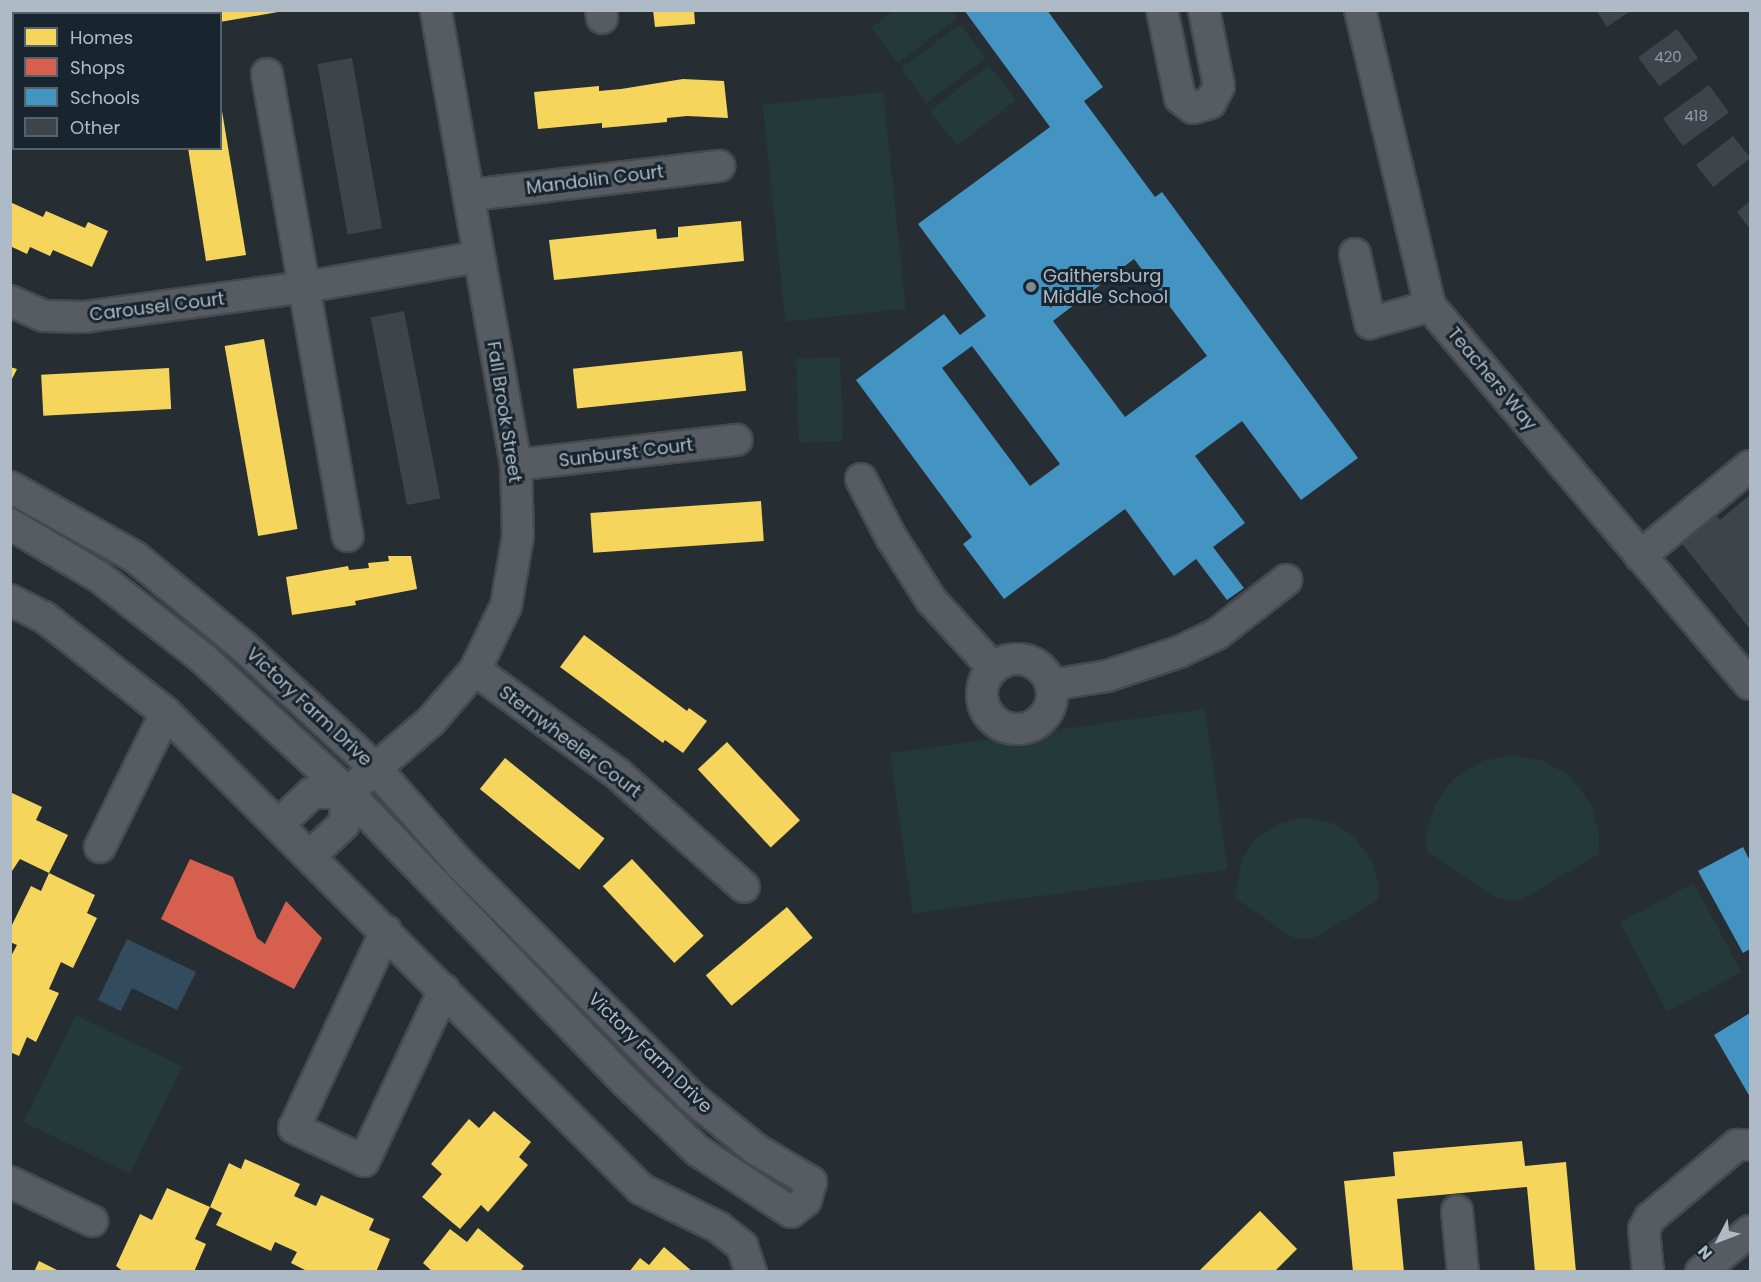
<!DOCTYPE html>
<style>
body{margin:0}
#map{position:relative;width:1761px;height:1282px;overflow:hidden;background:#262e33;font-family:Poppins,sans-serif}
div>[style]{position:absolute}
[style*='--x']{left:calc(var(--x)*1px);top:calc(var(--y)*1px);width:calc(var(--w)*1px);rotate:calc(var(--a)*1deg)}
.green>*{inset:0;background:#233a39;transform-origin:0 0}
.water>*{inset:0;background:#324b5d}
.homes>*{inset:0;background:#f6d55c;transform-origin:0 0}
.shops>*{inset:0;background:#d6604d}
.schools>*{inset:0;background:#4393c3}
.building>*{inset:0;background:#3e454a;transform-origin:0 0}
.roads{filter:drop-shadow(2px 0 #444a4e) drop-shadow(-2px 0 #444a4e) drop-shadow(0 2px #444a4e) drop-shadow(0 -2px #444a4e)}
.minor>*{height:30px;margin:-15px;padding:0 15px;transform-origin:15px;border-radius:15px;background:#565c62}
.minor>.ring{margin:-15px;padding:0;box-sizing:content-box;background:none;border:30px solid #565c62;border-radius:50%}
.dots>*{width:16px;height:16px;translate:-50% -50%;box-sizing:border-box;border:3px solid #19252e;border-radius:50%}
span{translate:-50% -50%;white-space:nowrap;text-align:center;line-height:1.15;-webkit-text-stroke:6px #19252e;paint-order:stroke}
.number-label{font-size:15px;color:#929ea7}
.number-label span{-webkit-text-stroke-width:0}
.street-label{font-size:18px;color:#aebbc6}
.poi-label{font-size:18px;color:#aebbc6}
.left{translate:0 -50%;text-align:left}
.frame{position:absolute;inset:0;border:12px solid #aebbc6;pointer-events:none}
.legend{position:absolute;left:12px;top:12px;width:210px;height:138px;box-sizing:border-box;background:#19252e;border:2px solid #55616b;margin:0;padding:8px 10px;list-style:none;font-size:18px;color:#aebbc6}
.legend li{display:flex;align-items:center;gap:12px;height:30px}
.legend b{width:30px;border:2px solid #55616b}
.north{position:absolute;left:1689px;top:1210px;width:60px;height:60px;-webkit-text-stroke:4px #19252e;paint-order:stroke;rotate:228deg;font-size:16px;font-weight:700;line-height:24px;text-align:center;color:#aebbc6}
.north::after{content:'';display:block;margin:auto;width:21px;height:27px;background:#aebbc6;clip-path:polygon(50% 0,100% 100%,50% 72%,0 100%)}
</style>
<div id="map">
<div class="green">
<i style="clip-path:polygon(894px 11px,951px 11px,957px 18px,898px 63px,871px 28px)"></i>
<i style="left:960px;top:24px;width:43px;height:74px;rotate:53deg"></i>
<i style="left:989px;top:65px;width:44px;height:75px;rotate:52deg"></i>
<i style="left:883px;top:92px;width:218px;height:121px;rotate:84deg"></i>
<i style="left:840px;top:357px;width:84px;height:44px;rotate:88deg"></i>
<i style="left:1205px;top:709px;width:162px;height:318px;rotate:82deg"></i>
<i style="clip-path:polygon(1510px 755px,1544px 761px,1571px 777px,1592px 806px,1599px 834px,1599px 854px,1521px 900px,1498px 899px,1427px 851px,1427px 831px,1435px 805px,1453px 779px,1483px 761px)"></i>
<i style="clip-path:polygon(1304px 818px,1333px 823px,1354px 836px,1372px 861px,1378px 884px,1378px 900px,1314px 938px,1294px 938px,1235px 898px,1242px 859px,1257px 838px,1282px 823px)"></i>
<i style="left:1694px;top:883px;width:101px;height:84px;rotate:62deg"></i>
<i style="left:76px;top:1015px;width:118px;height:119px;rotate:26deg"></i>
</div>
<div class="water">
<i style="clip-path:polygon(127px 939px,196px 972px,177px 1010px,132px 988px,121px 1011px,98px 1000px)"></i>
</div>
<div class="homes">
<i style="left:57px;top:10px;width:137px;height:11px"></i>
<i style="clip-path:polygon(218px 10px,278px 10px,278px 12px,220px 22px)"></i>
<i style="clip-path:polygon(653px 10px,694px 10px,695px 24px,655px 27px)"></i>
<i style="clip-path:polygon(683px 79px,724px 81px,728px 118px,687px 116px,667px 118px,667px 122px,602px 128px,602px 123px,538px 129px,534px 92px,599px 86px,599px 91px,621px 89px)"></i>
<i style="clip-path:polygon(222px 111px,246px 255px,206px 261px,188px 148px,220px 148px)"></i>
<i style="clip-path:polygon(10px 202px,43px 217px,46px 211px,85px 228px,88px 222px,108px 231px,92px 267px,53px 250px,50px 256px,30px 247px,27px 254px,10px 246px)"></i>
<i style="clip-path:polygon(741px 221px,744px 261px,554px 280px,549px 240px,656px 229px,657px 239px,678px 237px,678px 227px)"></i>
<i style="left:264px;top:339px;width:193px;height:40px;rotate:80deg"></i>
<i style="left:742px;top:351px;width:40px;height:170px;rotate:84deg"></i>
<i style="clip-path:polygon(10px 367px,17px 369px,10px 383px)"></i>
<i style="left:169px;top:368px;width:41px;height:128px;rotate:87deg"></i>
<i style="left:761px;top:501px;width:40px;height:171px;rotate:86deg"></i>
<i style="clip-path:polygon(388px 556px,411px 556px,417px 589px,355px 601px,356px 605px,292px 615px,286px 577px,348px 566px,349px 570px,369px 568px,368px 563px,389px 561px)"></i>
<i style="clip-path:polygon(584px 635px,687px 711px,689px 708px,707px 721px,683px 753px,665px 740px,663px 743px,560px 667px)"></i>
<i style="left:727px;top:742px;width:107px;height:40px;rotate:47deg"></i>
<i style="left:505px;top:758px;width:128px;height:40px;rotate:39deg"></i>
<i style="clip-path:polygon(10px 792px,42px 807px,36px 820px,68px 835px,49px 873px,95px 895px,87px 913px,97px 918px,73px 968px,61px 962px,49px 989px,59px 993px,36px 1042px,27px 1037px,19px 1056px,10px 1052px,10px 958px,17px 945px,10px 942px,10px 929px,31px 886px,41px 891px,49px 873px,20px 859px,10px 874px)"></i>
<i style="left:632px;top:859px;width:105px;height:40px;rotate:47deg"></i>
<i style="left:787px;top:907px;width:40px;height:106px;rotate:50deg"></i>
<i style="clip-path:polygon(494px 1111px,531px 1142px,519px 1157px,528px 1165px,488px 1212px,481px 1205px,460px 1229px,422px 1197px,442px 1174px,431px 1164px,469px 1119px,479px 1128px)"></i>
<i style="clip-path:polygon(1522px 1141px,1525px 1166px,1566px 1162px,1576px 1272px,1535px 1272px,1527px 1187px,1397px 1199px,1404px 1272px,1353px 1272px,1344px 1181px,1395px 1176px,1393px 1152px)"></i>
<i style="clip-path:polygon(245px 1159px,300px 1184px,294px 1196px,316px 1206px,321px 1195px,374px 1219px,369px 1230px,390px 1239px,376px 1272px,309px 1272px,291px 1263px,297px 1252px,275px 1242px,271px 1251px,216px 1225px,222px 1213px,210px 1207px,229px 1163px,241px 1169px)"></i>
<i style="clip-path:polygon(167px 1188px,210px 1207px,195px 1239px,206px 1244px,194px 1272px,124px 1272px,116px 1266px,140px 1214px,152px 1220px)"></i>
<i style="clip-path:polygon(1260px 1211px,1297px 1249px,1274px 1272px,1198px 1272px)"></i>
<i style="clip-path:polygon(478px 1228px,524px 1266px,520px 1272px,433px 1272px,423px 1263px,450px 1229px,467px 1242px)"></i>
<i style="clip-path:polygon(664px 1247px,693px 1272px,629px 1272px,640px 1258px,649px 1265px)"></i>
<i style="clip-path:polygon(39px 1261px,61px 1272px,34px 1272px)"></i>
</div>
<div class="shops">
<i style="clip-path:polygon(190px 859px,233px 877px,257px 938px,265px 944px,286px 901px,322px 938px,294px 989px,161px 919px)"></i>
</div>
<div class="schools">
<i style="clip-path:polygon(evenodd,964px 10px,1047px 10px,1103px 87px,1084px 101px,1155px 197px,1162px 192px,1358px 458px,1301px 500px,1242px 421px,1195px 456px,1245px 523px,1213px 547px,1244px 588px,1227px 600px,1196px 559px,1174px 576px,1125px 509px,1004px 599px,963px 544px,972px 537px,856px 380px,944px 314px,960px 335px,986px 316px,918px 224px,1050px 127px,964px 10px,1134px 259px,1207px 356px,1125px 417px,1053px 321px,1134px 259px,964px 10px,972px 346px,1060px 464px,1030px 486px,942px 368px,972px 346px)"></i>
<i style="clip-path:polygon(1743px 847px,1750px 861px,1750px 949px,1743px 953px,1698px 871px)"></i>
<i style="clip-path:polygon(1750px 1013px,1750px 1097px,1714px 1035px)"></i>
</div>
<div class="building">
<i style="clip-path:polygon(1596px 10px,1632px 10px,1607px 27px)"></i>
<i style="left:1677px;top:29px;width:36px;height:48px;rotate:54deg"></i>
<i style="left:352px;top:58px;width:173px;height:35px;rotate:80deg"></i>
<i style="left:1709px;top:85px;width:34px;height:57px;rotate:54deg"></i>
<i style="left:1733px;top:136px;width:28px;height:47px;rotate:52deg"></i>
<i style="clip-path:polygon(1750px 201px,1750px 229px,1737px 212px)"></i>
<i style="left:404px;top:311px;width:191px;height:34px;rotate:79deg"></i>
<i style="clip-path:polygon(1750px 495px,1750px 629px,1679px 540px,1715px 514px,1720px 520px)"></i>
</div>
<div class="roads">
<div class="minor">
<i style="--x:601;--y:10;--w:8;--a:83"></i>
<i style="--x:1162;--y:10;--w:90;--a:78.4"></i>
<i style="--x:1180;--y:98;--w:16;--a:38"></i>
<i style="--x:1193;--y:108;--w:18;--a:-16"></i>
<i style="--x:1210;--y:103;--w:19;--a:-62"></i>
<i style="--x:1219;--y:86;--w:77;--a:-101.2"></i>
<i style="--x:1360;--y:10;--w:304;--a:76.7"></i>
<i style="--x:1430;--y:306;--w:495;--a:49.8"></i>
<i style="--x:267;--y:74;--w:469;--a:80.1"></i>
<i style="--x:471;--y:195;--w:250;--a:-6.7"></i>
<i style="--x:1355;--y:254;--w:71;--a:77.7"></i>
<i style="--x:1370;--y:323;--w:62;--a:-15.8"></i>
<i style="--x:10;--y:301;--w:37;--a:24"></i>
<i style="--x:44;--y:316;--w:40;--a:1.4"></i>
<i style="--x:84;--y:317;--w:224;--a:-7.7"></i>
<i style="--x:306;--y:287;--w:175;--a:-9.9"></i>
<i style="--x:516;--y:465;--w:222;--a:-6.5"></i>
<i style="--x:861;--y:479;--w:65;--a:62.7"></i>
<i style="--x:891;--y:537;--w:75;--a:57.6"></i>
<i style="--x:931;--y:600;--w:92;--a:47.6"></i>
<i style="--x:10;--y:487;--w:143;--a:29.2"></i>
<i style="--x:135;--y:557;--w:140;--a:39.5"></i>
<i style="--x:243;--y:646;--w:180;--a:42.7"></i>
<i style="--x:375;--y:768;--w:127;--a:48.5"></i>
<i style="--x:459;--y:863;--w:328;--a:45.2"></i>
<i style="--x:690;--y:1096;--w:86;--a:38.9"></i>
<i style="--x:757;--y:1150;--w:63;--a:30.7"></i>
<i style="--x:811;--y:1182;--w:19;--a:106"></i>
<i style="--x:806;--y:1200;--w:19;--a:141"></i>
<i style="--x:791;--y:1212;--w:111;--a:-146.7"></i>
<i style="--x:698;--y:1151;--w:100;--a:-136.2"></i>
<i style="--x:626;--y:1082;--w:401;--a:-133.9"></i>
<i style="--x:348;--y:793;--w:197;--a:-137.1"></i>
<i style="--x:204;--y:659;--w:135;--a:-141.9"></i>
<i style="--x:98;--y:576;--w:102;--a:-149.4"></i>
<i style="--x:1640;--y:556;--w:142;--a:-39.3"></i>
<i style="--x:10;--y:600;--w:38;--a:27"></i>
<i style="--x:44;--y:617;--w:155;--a:38.2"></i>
<i style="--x:166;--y:713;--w:672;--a:45.06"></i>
<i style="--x:641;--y:1189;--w:86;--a:26.3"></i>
<i style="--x:718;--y:1227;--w:31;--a:38"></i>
<i style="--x:742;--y:1246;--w:28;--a:71"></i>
<i class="ring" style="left:982px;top:659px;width:40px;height:40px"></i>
<i style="--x:475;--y:670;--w:177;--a:36"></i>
<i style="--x:618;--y:774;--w:169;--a:41.9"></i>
<i style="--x:1051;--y:685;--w:57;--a:-9.1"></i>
<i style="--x:1107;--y:676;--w:76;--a:-18.4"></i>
<i style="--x:1179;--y:652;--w:42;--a:-25.3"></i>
<i style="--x:1217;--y:634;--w:88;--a:-38"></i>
<i style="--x:361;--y:781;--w:92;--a:-40.6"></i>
<i style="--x:431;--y:721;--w:67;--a:-49.2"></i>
<i style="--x:475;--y:670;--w:71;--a:-64.2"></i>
<i style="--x:506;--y:606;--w:71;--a:-80.3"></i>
<i style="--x:518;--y:536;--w:71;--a:-91.6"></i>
<i style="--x:516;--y:465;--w:462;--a:-100"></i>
<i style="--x:280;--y:823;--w:44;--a:-43.2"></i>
<i style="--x:312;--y:793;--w:36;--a:0"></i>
<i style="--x:100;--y:847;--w:149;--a:-63.8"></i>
<i style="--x:311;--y:855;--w:45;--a:-43.2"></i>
<i style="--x:344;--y:824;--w:31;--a:-83"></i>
<i style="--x:386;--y:931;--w:217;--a:115"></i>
<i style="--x:294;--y:1128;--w:77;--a:25.2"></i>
<i style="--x:364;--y:1161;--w:189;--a:-64.9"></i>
<i style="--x:10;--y:1182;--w:91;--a:25.4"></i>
<i style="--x:1457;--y:1211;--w:61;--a:84.4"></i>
<i style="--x:1648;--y:1272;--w:43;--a:-95.3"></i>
<i style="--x:1644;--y:1229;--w:13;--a:-61"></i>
<i style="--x:1650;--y:1218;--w:114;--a:-40"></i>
<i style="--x:1737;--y:1145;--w:13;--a:0"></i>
<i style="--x:1701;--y:1272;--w:64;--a:-39.9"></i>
</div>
</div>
<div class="dots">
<i style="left:1031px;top:287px;background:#7e8a93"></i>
</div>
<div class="number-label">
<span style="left:1668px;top:57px">420</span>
<span style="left:1696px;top:116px">418</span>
</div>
<div class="street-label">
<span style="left:595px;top:180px;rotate:-7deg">Mandolin Court</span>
<span style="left:157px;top:307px;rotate:-7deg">Carousel Court</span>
<span style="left:1492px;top:379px;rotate:50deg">Teachers Way</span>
<span style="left:504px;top:412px;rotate:81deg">Fall Brook Street</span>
<span style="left:626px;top:453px;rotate:-7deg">Sunburst Court</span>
<span style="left:309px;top:707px;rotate:43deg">Victory Farm Drive</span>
<span style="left:570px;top:742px;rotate:37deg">Sternwheeler Court</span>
<span style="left:650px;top:1053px;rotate:44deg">Victory Farm Drive</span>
</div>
<div class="poi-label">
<span class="left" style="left:1043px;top:287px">Gaithersburg<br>Middle School</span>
</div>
<div class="frame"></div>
<ul class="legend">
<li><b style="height:16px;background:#f6d55c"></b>Homes</li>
<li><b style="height:16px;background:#d6604d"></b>Shops</li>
<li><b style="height:16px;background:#4393c3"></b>Schools</li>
<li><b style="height:16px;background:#3e454a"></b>Other</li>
</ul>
<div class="north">N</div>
</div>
